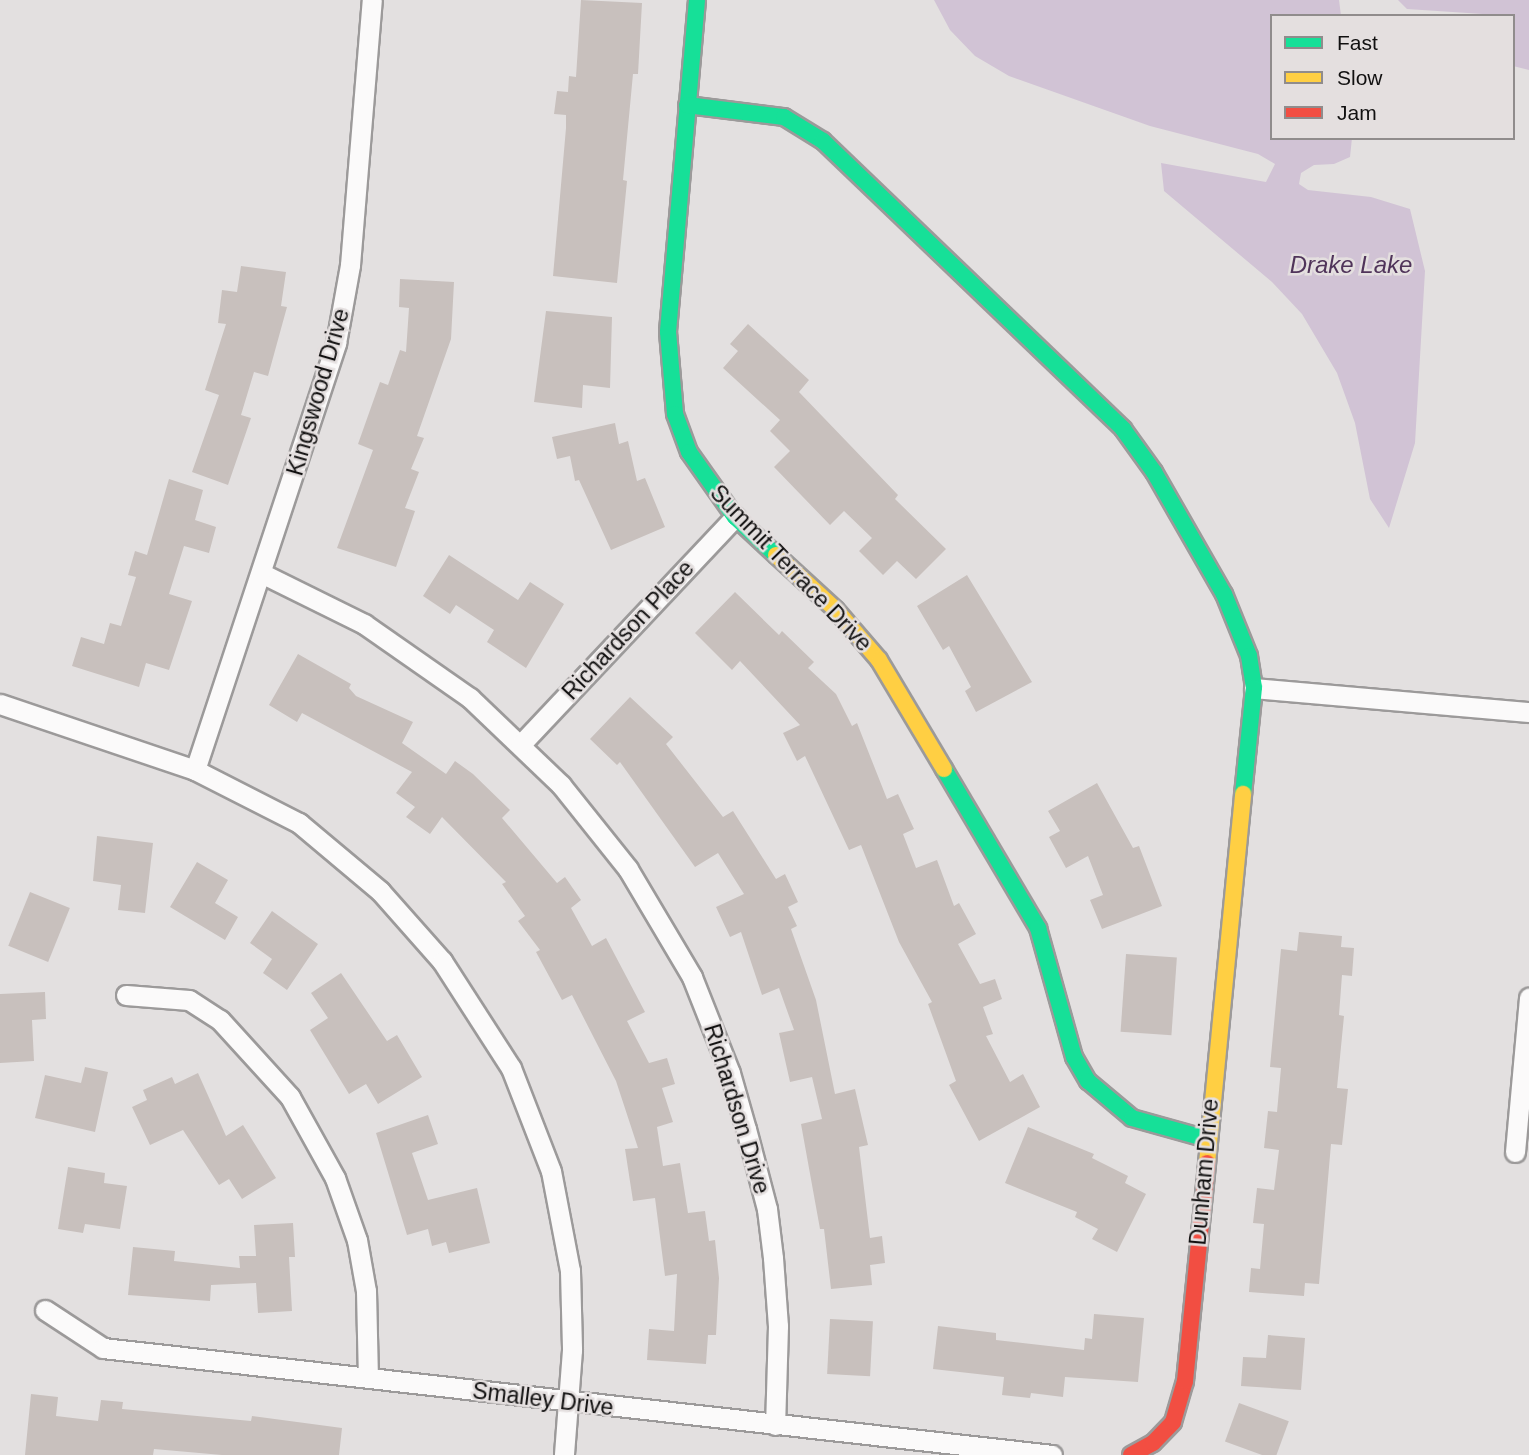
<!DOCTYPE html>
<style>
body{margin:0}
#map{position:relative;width:1529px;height:1455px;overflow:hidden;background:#e3e0e0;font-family:Helvetica,sans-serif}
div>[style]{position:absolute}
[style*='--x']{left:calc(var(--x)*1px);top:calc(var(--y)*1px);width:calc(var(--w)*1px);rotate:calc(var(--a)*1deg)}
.water>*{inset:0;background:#d1c3d5}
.building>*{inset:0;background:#c8c0bd;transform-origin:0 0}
.roads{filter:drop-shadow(2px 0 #9c9a9a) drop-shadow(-2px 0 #9c9a9a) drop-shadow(0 2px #9c9a9a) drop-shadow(0 -2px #9c9a9a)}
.street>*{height:19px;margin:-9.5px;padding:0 9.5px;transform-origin:9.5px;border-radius:9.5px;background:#fbfafa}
.fast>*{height:16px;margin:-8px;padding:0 8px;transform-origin:8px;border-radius:8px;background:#16e098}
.slow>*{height:16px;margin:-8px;padding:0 8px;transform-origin:8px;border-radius:8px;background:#ffcf43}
.jam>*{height:16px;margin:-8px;padding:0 8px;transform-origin:8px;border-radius:8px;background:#f24e42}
span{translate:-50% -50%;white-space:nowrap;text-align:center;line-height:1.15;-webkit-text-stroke:5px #e4dfdf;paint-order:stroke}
.street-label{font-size:23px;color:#111010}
.water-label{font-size:24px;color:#50345a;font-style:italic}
.legend{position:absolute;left:1270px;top:14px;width:245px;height:126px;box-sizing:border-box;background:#e4dfdf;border:2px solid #908c8c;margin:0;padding:9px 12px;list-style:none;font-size:21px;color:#111010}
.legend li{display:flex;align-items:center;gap:14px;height:35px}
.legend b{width:35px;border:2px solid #908c8c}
</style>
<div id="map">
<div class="water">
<i style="clip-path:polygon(934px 0,1339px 0,1341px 16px,1272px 16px,1272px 138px,1352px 138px,1350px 157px,1334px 164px,1314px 165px,1301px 173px,1299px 184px,1308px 190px,1371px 197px,1410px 209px,1425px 271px,1415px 443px,1389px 528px,1370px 499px,1355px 423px,1337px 373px,1302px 314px,1272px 282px,1164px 191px,1161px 163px,1266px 182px,1275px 164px,1258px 154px,1150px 126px,1009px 76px,975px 56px,950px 30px)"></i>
<i style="clip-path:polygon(1398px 0,1529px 0,1529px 70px,1513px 66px,1513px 16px,1407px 9px)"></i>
</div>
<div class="building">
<i style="clip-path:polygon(581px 0,642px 3px,638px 74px,633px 74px,623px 180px,627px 181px,617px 283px,553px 276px,566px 128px,566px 115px,554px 114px,557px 91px,568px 92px,569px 76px,576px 77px)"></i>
<i style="clip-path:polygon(241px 266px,286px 272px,281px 306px,287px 307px,268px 376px,254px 372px,241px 415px,251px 418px,228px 485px,192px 472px,219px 395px,205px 390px,226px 324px,218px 323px,222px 290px,237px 292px)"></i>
<i style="clip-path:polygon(400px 279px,454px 282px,451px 339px,417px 436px,424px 438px,411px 469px,419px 472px,405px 508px,415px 511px,396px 567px,337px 548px,373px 450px,358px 444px,380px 382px,388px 385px,400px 350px,406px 352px,409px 308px,399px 307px)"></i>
<i style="clip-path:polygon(546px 311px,612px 317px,610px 388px,583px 385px,582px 408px,534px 402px)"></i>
<i style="clip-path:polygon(748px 324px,809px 380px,799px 392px,898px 495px,895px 499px,946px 549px,916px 579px,897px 561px,883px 575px,859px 551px,872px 538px,844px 511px,830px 525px,774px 467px,790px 451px,770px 431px,780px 420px,723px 368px,738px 351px,730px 344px)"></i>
<i style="clip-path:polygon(615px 423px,619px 444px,628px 441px,637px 481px,645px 478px,665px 527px,611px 550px,579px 480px,575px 481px,570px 456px,557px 459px,552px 437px)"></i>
<i style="clip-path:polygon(169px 479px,203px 490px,195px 520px,216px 527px,209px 553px,184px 546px,169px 594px,192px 601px,169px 670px,146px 663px,139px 687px,72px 666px,81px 637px,104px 644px,110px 623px,121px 626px,136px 577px,128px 575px,135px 551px,147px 555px)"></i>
<i style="clip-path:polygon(449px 555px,518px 600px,530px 582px,564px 604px,526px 668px,487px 642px,494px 630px,456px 605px,450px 614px,423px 596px)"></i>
<i style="clip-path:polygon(967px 575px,1032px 682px,976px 712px,965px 691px,971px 687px,949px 646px,943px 650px,917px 606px)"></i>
<i style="clip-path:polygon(735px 592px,779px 635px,782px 631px,814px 662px,808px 668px,836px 694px,852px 726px,857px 723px,887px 799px,898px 794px,914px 829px,903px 834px,916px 868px,937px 860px,954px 906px,959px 903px,976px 934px,958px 944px,980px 984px,995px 979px,1002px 999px,983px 1007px,993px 1034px,986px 1036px,1010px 1082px,1023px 1074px,1040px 1107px,979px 1141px,949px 1085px,956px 1081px,928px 1004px,932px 1002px,899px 942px,861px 845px,849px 850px,805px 756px,797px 761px,783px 733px,800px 725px,740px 661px,732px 670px,695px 633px)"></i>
<i style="clip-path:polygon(298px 654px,351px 684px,349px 688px,356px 696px,413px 722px,402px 743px,446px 774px,455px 761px,473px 774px,510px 810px,502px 818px,557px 883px,565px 877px,581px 900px,571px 908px,592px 946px,606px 938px,645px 1012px,627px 1021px,649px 1063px,667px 1058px,675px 1084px,662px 1088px,673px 1122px,657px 1127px,663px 1166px,680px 1163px,688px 1213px,705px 1211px,709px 1241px,715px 1240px,719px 1278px,716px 1335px,708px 1335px,706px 1364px,647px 1360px,649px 1329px,674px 1331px,677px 1274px,665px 1276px,655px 1198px,633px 1201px,625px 1149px,638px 1148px,616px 1081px,572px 995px,562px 1000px,536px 952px,540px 950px,518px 921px,525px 916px,502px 884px,506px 882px,442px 817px,430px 834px,406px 817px,415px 807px,396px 793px,412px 772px,302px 713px,297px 722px,269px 705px)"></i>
<i style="clip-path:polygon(630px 697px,673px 737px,666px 744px,723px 817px,733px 811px,776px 879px,785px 874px,798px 902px,788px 907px,797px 926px,791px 929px,816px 1000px,835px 1094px,855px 1089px,868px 1145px,859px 1147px,870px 1238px,882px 1236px,885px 1263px,870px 1265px,872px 1285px,831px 1289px,824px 1229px,820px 1229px,801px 1124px,822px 1119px,812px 1077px,790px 1082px,779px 1033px,794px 1030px,779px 988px,762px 995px,741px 932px,730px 937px,716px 907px,744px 894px,718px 853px,695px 867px,620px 762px,617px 765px,590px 739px)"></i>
<i style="clip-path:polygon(1097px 783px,1133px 848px,1139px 846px,1162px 906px,1102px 929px,1090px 900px,1103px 895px,1088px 856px,1066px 868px,1049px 837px,1060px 831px,1048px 811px)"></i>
<i style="clip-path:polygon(97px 836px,153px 843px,145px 913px,118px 910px,121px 885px,93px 881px)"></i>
<i style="clip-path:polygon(197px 862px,228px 880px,215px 903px,238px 917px,225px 940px,170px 907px)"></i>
<i style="left:30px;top:892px;width:43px;height:58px;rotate:22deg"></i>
<i style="clip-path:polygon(272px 911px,318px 944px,287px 990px,263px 973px,272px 959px,250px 943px)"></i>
<i style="clip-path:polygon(1299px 932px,1342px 936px,1341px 947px,1354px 948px,1352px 976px,1342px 975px,1339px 1015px,1344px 1016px,1337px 1088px,1348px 1089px,1342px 1145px,1331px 1144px,1319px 1284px,1305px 1283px,1304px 1296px,1249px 1292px,1251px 1268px,1260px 1269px,1264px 1224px,1253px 1223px,1257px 1188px,1274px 1190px,1279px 1150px,1264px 1148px,1268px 1111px,1277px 1112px,1281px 1068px,1270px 1067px,1281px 949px,1297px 951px)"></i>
<i style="left:1126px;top:954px;width:51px;height:78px;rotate:4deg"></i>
<i style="clip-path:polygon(341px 973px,387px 1041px,397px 1035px,422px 1077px,378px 1104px,366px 1084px,349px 1094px,310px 1030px,328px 1018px,311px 993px)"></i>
<i style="clip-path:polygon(45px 992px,46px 1019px,32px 1020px,34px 1061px,0 1063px,0 994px)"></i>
<i style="clip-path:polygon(85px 1067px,108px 1072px,95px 1132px,35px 1118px,45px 1075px,81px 1083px)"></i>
<i style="clip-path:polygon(198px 1073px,226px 1136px,243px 1125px,276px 1178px,242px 1199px,229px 1179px,219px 1185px,183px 1130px,150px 1145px,132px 1107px,147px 1100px,143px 1090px,172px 1077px,175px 1084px)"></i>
<i style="clip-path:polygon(428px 1115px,438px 1144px,412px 1153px,428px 1200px,477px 1188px,490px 1243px,449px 1253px,446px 1242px,432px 1246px,428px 1229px,407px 1235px,376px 1133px)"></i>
<i style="clip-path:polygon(1028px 1127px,1094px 1154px,1092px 1158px,1128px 1176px,1125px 1183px,1146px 1194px,1117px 1252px,1092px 1239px,1098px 1229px,1075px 1217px,1077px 1212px,1005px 1183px)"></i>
<i style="clip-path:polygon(68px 1167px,105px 1173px,104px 1183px,127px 1186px,120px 1229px,85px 1224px,83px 1233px,58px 1229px)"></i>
<i style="clip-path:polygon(293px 1223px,295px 1257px,289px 1257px,292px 1311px,258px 1313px,256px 1283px,211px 1285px,210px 1301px,128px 1295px,133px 1247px,175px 1251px,174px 1261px,240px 1268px,239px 1256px,256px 1256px,254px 1225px)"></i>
<i style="clip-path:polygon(1094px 1314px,1144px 1318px,1138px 1382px,1065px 1377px,1063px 1397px,1031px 1393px,1030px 1398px,1002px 1395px,1004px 1377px,933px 1369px,938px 1326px,996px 1333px,996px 1340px,1084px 1350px,1085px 1338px,1092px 1339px)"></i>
<i style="left:830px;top:1319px;width:43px;height:55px;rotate:3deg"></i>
<i style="clip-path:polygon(1268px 1335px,1305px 1338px,1301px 1390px,1241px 1386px,1243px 1357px,1266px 1358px)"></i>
<i style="clip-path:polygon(31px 1394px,58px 1397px,56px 1416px,98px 1421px,101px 1400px,123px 1402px,122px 1409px,251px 1421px,252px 1416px,342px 1428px,339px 1455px,222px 1455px,154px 1449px,153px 1455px,25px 1455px)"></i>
<i style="left:1239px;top:1403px;width:53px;height:41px;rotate:20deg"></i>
</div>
<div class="roads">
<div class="street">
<i style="--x:263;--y:574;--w:113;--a:26.3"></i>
<i style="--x:364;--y:624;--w:129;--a:34.9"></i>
<i style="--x:470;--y:698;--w:126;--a:43.7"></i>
<i style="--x:561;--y:785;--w:107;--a:51.4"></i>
<i style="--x:628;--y:869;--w:126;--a:59.3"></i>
<i style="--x:692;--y:977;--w:103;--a:68.4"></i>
<i style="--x:730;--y:1073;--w:58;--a:74.1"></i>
<i style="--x:746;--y:1129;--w:83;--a:75.3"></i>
<i style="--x:767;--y:1209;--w:49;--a:83"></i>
<i style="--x:773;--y:1258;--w:68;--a:85.8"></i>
<i style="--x:778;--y:1326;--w:99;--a:91.7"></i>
<i style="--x:1254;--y:688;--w:276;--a:5"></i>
<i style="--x:0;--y:704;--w:206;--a:18.7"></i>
<i style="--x:195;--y:770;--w:117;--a:27"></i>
<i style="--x:299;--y:823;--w:106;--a:40"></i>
<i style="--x:380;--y:891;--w:94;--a:48.5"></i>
<i style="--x:442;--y:961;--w:127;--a:57.2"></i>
<i style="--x:511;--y:1068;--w:110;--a:68.8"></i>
<i style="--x:551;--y:1171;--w:102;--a:79.2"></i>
<i style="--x:570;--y:1271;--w:79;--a:88.5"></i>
<i style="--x:572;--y:1350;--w:105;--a:94.4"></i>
<i style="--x:521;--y:744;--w:312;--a:-46.7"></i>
<i style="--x:195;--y:770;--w:450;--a:-71.7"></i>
<i style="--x:336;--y:343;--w:79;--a:-79.8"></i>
<i style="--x:350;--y:265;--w:266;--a:-85.3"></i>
<i style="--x:126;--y:995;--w:63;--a:4.5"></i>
<i style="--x:189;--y:1000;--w:37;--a:33"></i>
<i style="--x:220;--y:1020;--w:104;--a:47.7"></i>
<i style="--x:290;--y:1097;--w:93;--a:60.9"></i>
<i style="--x:335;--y:1178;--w:66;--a:70.5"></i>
<i style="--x:357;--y:1240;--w:52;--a:80"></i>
<i style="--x:366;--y:1291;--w:87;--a:88.7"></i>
<i style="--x:1515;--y:1152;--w:155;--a:-84.8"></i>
<i style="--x:45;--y:1310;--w:69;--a:33.2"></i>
<i style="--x:103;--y:1348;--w:955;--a:6.43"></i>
</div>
<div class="fast">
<i style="--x:697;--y:0;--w:333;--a:95"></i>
<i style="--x:668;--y:332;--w:82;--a:85.1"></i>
<i style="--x:675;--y:414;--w:40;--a:69.8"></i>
<i style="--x:689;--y:452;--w:80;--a:54.7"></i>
<i style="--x:735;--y:517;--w:56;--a:42.8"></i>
<i style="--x:687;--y:105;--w:98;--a:7.1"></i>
<i style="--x:784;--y:117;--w:46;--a:31.6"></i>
<i style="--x:823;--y:141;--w:416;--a:43.8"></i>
<i style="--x:1123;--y:429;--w:53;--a:54.2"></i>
<i style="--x:1154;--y:472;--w:141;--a:60.2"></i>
<i style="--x:1224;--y:594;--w:67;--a:68"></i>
<i style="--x:1249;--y:656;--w:32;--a:81"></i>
<i style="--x:1254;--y:688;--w:107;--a:95.9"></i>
<i style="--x:944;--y:769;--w:185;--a:59.4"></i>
<i style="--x:1038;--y:928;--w:134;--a:74.4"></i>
<i style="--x:1074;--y:1057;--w:28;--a:60"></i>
<i style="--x:1088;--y:1081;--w:57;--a:40.1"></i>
<i style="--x:1132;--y:1118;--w:78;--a:15.6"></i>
</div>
<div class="slow">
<i style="--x:776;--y:555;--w:81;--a:42.5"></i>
<i style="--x:836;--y:610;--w:66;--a:49.3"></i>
<i style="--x:879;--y:660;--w:127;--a:59.2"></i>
<i style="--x:1207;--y:1163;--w:371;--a:-84.4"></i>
</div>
<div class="jam">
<i style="--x:1131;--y:1455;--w:25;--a:-29"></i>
<i style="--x:1153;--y:1443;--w:29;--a:-46"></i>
<i style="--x:1173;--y:1422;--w:43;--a:-73.7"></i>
<i style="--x:1185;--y:1381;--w:219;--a:-84.2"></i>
</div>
</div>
<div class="street-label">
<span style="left:318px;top:392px;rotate:-74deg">Kingswood Drive</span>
<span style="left:791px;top:568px;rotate:46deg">Summit Terrace Drive</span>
<span style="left:628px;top:630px;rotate:-47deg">Richardson Place</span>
<span style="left:737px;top:1109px;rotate:73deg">Richardson Drive</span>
<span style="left:1204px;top:1172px;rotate:-85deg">Dunham Drive</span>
<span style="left:543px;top:1399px;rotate:7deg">Smalley Drive</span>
</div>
<div class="water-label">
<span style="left:1351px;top:265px">Drake Lake</span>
</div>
<ul class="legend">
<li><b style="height:9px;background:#16e098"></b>Fast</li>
<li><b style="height:9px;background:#ffcf43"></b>Slow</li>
<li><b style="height:9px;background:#f24e42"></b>Jam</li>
</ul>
</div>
